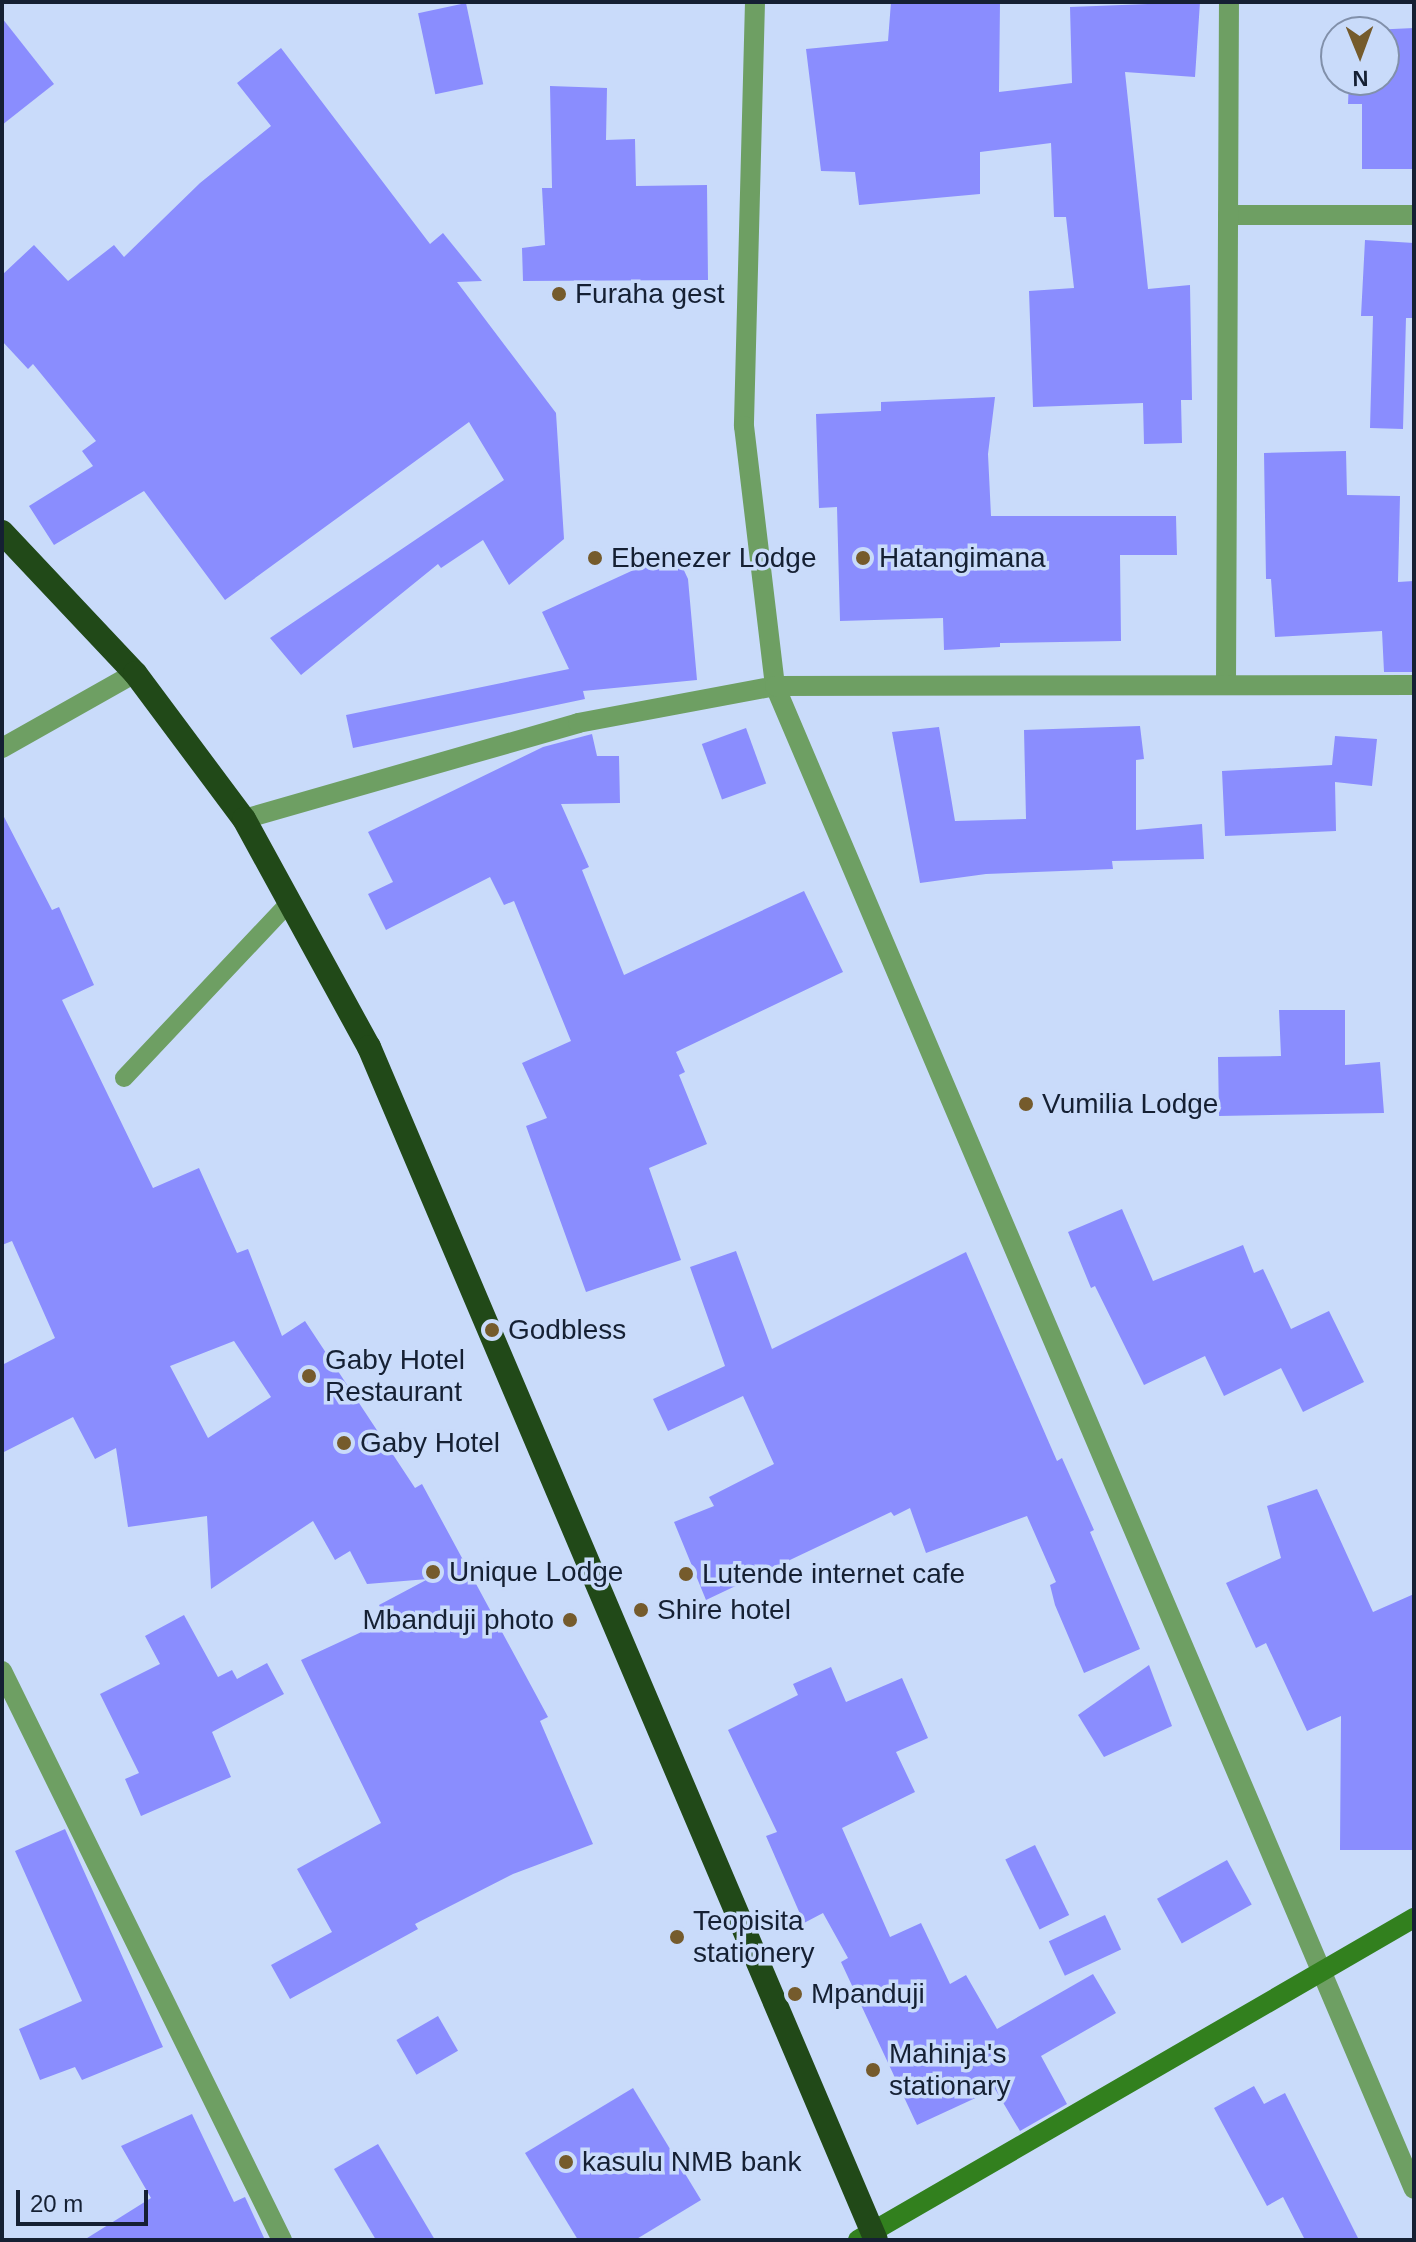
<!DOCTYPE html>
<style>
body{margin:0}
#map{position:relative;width:1416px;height:2242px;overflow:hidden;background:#c9dbfa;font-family:Helvetica,sans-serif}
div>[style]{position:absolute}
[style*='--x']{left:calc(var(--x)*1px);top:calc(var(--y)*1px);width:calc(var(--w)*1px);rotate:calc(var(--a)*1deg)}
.building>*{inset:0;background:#8a8dfe;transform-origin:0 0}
.lane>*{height:18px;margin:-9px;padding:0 9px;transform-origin:9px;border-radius:9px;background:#6e9f63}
.street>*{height:20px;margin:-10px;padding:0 10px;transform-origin:10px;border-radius:10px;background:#6e9f63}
.secondary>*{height:20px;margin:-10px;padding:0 10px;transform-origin:10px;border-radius:10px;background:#32801e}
.highway>*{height:24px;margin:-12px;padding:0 12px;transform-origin:12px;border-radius:12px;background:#214918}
.dots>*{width:22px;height:22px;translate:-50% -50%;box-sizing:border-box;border:4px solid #c9dbfa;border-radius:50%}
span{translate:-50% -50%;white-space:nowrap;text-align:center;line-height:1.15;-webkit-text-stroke:7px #c9dbfa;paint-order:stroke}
.poi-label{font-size:28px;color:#152033}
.left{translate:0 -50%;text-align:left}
.right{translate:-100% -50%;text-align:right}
.frame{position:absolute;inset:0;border:4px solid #152033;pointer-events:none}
.north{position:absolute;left:1320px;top:16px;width:80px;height:80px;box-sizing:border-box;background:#c9dbfa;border:2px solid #8190aa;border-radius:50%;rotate:179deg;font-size:22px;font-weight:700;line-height:32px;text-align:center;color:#152033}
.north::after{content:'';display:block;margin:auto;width:28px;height:36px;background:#755b2c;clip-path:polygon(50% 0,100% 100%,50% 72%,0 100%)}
.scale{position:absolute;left:16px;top:2190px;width:132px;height:36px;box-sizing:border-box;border:4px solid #152033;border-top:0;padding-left:10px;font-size:24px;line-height:28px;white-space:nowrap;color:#152033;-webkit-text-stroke:6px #c9dbfa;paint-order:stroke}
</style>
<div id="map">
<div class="building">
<i style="clip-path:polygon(891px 2px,1000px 2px,999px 92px,1072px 83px,1070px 7px,1200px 2px,1195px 77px,1125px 72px,1148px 289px,1190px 285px,1192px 400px,1181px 400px,1182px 443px,1144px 444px,1143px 403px,1033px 407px,1029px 291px,1074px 288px,1066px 217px,1054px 217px,1051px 143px,980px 152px,980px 194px,859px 205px,855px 172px,821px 171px,806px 49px,888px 41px)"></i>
<i style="left:466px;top:3px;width:83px;height:49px;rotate:78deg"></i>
<i style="clip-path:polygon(2px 18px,54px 84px,2px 125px)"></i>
<i style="clip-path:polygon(1414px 28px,1414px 169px,1362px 169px,1362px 104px,1348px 104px,1349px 80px,1384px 80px,1384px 32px,1350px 31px)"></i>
<i style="clip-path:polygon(281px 48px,430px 244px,443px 233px,482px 281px,457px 282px,556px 413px,564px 539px,509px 585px,483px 540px,441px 568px,438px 564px,301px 675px,270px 638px,504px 480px,469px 422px,225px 600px,144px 491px,54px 545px,29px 506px,93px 466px,82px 451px,96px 441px,33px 364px,28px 369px,2px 341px,2px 275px,34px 245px,68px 281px,114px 245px,124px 257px,200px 183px,271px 126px,237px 83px)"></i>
<i style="clip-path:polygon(550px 86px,607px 88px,606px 140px,635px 139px,636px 186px,707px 185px,708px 280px,523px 281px,522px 248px,545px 245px,542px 188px,552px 188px)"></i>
<i style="clip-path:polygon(1365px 240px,1414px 243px,1414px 318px,1406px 318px,1403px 429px,1370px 428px,1373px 316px,1361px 316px)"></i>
<i style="clip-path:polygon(995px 397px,988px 454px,991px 516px,1176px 516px,1177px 555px,1120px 555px,1121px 641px,1000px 643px,1000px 647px,944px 650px,943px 618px,840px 621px,837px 507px,819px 508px,816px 414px,881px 411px,881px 402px)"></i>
<i style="clip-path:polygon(1346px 451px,1347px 495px,1400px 496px,1398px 582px,1414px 581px,1414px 672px,1384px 672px,1382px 631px,1275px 637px,1271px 579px,1266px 579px,1264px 453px)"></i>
<i style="clip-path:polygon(675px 551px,688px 579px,697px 680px,583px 691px,585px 699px,353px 748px,346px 715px,569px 669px,542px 612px)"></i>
<i style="clip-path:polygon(1140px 726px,1144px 759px,1136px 760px,1136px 830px,1202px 824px,1204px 859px,1112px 861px,1113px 869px,986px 874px,920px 883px,892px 732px,939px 727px,955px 821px,1026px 819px,1024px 730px)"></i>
<i style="left:746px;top:728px;width:59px;height:47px;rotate:70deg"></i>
<i style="clip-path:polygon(592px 734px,597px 756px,619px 756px,620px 803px,561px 804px,589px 867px,582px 870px,624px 975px,804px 891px,843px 972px,676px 1052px,685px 1072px,679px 1075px,707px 1144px,649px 1168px,681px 1260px,586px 1292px,526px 1126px,547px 1118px,522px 1063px,571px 1041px,514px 901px,504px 905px,490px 877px,386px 930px,368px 894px,393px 882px,368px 832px,543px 747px)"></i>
<i style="clip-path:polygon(1335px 736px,1377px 739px,1372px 786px,1335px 782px,1336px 831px,1225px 836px,1222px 771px,1332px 765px)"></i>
<i style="clip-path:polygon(evenodd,2px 813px,52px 910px,59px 907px,94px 985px,62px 1000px,153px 1188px,199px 1168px,237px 1253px,248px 1249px,282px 1336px,305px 1321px,415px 1488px,422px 1484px,548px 1717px,540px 1721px,593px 1844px,513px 1874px,415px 1924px,418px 1929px,290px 1999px,271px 1965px,332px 1932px,297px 1869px,381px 1823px,301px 1660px,368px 1629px,366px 1624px,384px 1616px,379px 1605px,428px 1579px,367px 1584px,350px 1551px,335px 1560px,313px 1521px,211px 1589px,207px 1516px,128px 1527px,116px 1448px,95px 1459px,73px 1417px,2px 1453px,2px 1365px,55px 1338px,12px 1241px,2px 1245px,2px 813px,234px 1341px,271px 1397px,208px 1438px,170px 1366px,234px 1341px)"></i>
<i style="clip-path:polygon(1279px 1010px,1345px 1010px,1345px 1065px,1380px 1062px,1384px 1113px,1219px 1116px,1218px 1057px,1281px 1056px)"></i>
<i style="clip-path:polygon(1122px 1209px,1153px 1281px,1243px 1245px,1254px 1273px,1263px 1269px,1291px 1329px,1329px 1311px,1364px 1382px,1303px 1412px,1281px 1368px,1224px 1396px,1205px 1356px,1144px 1385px,1095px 1286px,1091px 1288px,1068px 1232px)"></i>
<i style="clip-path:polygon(736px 1251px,772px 1349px,966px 1252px,1057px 1461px,1062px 1458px,1094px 1530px,1090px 1532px,1140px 1649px,1084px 1673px,1055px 1605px,1050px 1585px,1056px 1582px,1027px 1516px,926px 1553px,910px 1508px,894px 1516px,891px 1512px,706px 1600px,674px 1522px,714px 1506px,709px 1497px,774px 1464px,743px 1396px,668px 1431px,653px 1399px,725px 1366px,690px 1267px)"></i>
<i style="clip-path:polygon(1317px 1489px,1373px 1612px,1414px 1594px,1414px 1850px,1340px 1850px,1341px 1716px,1307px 1731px,1266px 1643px,1256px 1648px,1226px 1583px,1281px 1558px,1267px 1506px)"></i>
<i style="clip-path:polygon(184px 1615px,218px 1677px,232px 1670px,237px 1679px,267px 1663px,284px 1694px,212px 1732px,231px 1777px,141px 1816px,125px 1779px,139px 1773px,100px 1694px,160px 1664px,145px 1636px)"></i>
<i style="clip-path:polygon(1149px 1665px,1172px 1726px,1104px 1757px,1078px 1715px)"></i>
<i style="clip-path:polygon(831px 1667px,846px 1702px,902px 1678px,928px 1738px,896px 1752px,915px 1792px,842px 1828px,890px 1937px,921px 1923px,950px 1984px,966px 1975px,997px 2029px,1093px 1974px,1116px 2013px,1041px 2056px,1067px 2104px,1020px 2131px,995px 2089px,917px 2125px,841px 1962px,848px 1958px,823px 1913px,804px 1923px,766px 1836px,777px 1832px,728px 1730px,798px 1695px,793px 1684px)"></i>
<i style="clip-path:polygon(65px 1829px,163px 2047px,82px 2080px,75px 2067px,40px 2080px,19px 2029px,82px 2001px,15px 1851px)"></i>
<i style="left:1035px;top:1845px;width:78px;height:33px;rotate:64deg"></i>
<i style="left:1227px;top:1860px;width:51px;height:80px;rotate:61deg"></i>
<i style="left:1105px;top:1915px;width:38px;height:62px;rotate:65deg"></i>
<i style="left:438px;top:2016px;width:40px;height:48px;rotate:60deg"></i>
<i style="clip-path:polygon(1254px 2086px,1264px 2104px,1285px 2093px,1359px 2240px,1305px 2240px,1283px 2197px,1267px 2206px,1214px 2108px)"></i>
<i style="clip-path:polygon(633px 2088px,701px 2200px,635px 2240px,578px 2240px,525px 2153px)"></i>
<i style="clip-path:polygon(192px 2114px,234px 2202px,245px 2197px,265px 2240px,84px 2240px,151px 2198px,121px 2146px)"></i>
<i style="clip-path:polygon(378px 2144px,435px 2240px,376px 2240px,334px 2169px)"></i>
</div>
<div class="lane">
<i style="--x:124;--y:1078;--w:241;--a:-46.7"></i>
</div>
<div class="street">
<i style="--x:755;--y:2;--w:424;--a:91.5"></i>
<i style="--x:744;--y:426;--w:262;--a:83.2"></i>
<i style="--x:775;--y:686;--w:1633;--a:66.97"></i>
<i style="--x:1228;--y:215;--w:186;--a:0"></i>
<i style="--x:1226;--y:683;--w:681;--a:-89.75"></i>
<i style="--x:2;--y:748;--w:153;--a:-29.4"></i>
<i style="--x:244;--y:819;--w:348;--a:-16"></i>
<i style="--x:578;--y:723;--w:200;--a:-10.6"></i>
<i style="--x:775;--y:686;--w:639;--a:-0.09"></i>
<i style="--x:2;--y:1671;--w:634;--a:63.8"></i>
</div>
<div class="secondary">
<i style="--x:858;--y:2240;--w:643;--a:-30.08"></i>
</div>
<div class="highway">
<i style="--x:2;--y:532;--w:194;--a:46.7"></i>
<i style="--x:135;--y:673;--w:182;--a:53.3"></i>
<i style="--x:244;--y:819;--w:260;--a:61.3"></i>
<i style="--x:369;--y:1047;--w:1296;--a:66.98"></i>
</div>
<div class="dots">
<i style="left:559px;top:294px;background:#755b2c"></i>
<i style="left:595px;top:558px;background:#755b2c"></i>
<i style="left:863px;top:558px;background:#755b2c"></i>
<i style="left:1026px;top:1104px;background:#755b2c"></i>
<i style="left:492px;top:1330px;background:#755b2c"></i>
<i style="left:309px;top:1376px;background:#755b2c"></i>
<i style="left:344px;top:1443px;background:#755b2c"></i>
<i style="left:433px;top:1572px;background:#755b2c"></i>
<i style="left:686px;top:1574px;background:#755b2c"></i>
<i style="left:641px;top:1610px;background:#755b2c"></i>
<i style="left:570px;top:1620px;background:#755b2c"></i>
<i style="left:677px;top:1937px;background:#755b2c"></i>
<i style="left:795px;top:1994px;background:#755b2c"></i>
<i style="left:873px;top:2070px;background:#755b2c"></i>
<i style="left:566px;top:2162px;background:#755b2c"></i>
</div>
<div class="poi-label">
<span class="left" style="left:575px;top:294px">Furaha gest</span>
<span class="left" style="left:611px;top:558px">Ebenezer Lodge</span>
<span class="left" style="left:879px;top:558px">Hatangimana</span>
<span class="left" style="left:1042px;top:1104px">Vumilia Lodge</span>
<span class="left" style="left:508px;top:1330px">Godbless</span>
<span class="left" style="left:325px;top:1376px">Gaby Hotel<br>Restaurant</span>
<span class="left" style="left:360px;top:1443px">Gaby Hotel</span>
<span class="left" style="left:449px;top:1572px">Unique Lodge</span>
<span class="left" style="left:702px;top:1574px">Lutende internet cafe</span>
<span class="left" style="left:657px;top:1610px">Shire hotel</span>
<span class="right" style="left:554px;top:1620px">Mbanduji photo</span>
<span class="left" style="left:693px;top:1937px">Teopisita<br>stationery</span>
<span class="left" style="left:811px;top:1994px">Mpanduji</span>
<span class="left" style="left:889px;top:2070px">Mahinja's<br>stationary</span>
<span class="left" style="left:582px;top:2162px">kasulu NMB bank</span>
</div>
<div class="frame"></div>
<div class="north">N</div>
<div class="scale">20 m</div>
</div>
